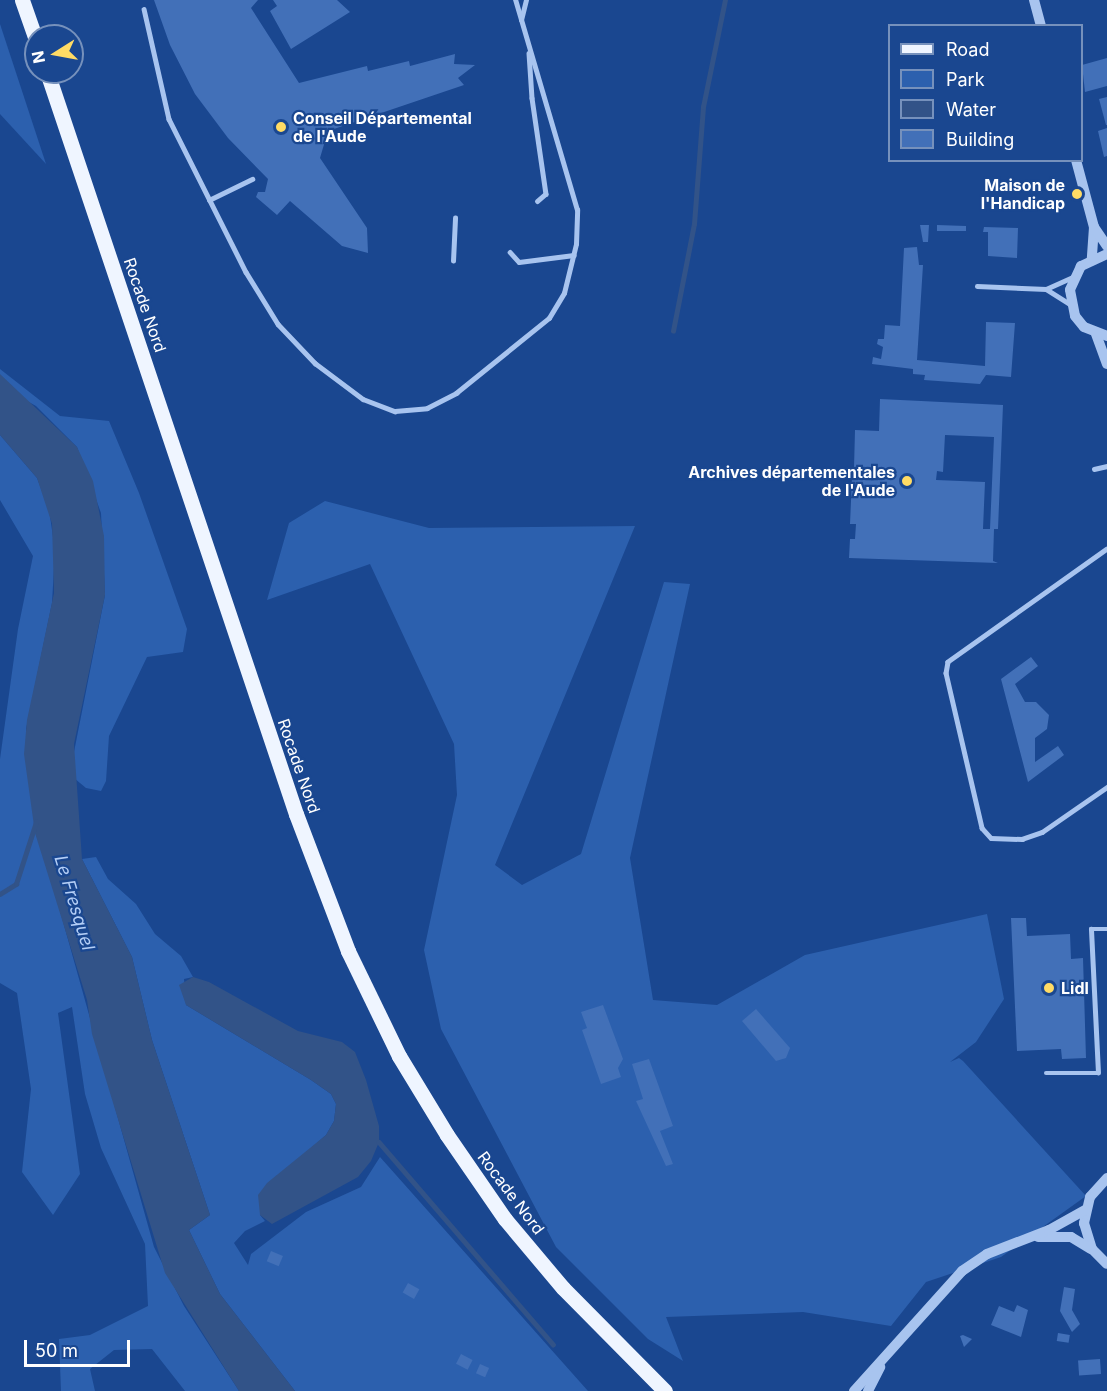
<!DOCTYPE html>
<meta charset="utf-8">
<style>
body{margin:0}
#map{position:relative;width:1107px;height:1391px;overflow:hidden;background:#1a4790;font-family:Inter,sans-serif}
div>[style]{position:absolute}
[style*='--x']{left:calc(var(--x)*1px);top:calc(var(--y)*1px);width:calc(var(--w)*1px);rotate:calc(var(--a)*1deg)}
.green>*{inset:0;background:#2c60ae}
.water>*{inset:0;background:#325388}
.stream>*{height:4.5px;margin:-2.25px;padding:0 2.25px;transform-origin:2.25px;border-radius:2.25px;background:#325388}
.building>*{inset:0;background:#4270b8;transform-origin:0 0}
.service>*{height:4.5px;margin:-2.25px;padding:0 2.25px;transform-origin:2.25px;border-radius:2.25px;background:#a8c4ef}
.tertiary>*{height:10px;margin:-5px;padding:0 5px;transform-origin:5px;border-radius:5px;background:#a8c4ef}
.primary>*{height:15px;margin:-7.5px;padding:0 7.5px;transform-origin:7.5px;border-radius:7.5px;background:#eff5ff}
.dots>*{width:16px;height:16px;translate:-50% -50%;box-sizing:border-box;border:3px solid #1a4790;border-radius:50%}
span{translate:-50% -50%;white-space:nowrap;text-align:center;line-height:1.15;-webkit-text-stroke:4.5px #1a4790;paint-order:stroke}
.poi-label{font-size:16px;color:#fff;font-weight:700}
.left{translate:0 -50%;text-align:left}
.right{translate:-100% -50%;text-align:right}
.street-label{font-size:16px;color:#fff}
.water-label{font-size:18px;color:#b4cef6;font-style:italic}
.legend{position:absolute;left:888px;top:24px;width:195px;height:138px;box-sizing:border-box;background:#1a4790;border:2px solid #7691bc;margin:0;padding:8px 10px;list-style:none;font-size:18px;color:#fff}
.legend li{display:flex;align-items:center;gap:12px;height:30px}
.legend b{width:30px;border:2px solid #7691bc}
.north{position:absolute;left:24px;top:24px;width:60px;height:60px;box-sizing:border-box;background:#1a4790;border:2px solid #7691bc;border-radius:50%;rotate:259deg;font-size:16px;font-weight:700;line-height:24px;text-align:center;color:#fff}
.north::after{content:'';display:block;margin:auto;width:21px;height:27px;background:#ffdb65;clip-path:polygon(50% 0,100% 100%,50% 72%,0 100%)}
.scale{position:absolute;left:24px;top:1340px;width:106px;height:27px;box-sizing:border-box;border:3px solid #fff;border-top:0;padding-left:8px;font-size:18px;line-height:21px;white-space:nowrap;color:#fff;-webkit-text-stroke:4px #1a4790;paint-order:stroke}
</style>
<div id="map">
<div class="green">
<i style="clip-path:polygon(0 24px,46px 164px,0 114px)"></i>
<i style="clip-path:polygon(0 369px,60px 416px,109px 421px,139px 493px,187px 629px,183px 652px,147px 657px,109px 736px,106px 781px,101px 791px,86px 788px,74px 778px,73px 757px,105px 595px,101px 513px,77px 447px,36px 406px,0 386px)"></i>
<i style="clip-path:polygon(0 435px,37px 478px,49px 509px,55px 551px,52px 603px,26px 729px,41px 843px,154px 1247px,184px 1306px,239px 1391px,185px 1391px,152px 1349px,114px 1350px,90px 1369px,95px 1391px,61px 1391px,59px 1339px,90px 1335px,148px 1306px,145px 1244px,101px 1148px,85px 1094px,72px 1007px,58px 1013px,80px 1174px,53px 1215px,22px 1172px,31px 1089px,17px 993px,0 983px,0 759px,18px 629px,33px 556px,0 500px)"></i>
<i style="clip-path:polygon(325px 501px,429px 528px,635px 526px,495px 865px,522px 885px,581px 854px,664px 582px,690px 584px,630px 858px,653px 1000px,717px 1005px,805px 955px,987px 914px,1004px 999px,976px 1042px,950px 1062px,959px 1058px,963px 1061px,1086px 1196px,1001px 1257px,926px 1282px,891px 1326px,803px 1312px,666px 1317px,683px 1361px,648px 1339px,556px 1247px,441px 1029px,424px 950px,457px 795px,454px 744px,370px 564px,267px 600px,289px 523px)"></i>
<i style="clip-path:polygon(96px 857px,108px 879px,136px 904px,155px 934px,181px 956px,193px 977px,184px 979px,186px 1005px,311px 1080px,331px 1094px,336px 1104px,334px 1121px,326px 1135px,287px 1169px,260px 1215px,265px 1221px,245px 1231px,234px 1243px,248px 1265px,251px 1254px,306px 1212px,361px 1187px,380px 1157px,588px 1391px,295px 1391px,220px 1294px,189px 1230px,210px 1215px,152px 1040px,132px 957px,82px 859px)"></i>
</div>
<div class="water">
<i style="clip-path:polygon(0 374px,77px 447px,93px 481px,104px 536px,105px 595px,74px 744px,82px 859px,132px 957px,152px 1040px,210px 1215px,189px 1230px,220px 1294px,295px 1391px,239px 1391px,165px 1273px,92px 1034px,87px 1000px,35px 833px,24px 754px,27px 720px,54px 593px,52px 524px,37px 478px,0 435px)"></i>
<i style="clip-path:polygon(193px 977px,209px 982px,298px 1031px,342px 1042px,355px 1052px,366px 1080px,379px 1126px,379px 1142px,371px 1161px,358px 1177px,272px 1224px,260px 1215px,258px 1195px,267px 1183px,326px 1135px,334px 1121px,336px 1104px,331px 1094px,311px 1080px,186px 1005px,179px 985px)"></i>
</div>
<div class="stream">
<i style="--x:673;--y:331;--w:109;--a:-78.9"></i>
<i style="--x:694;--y:224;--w:117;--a:-85.6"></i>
<i style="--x:703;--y:107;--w:109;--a:-78.4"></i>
<i style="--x:0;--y:894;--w:19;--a:-32"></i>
<i style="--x:16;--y:884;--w:65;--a:-72.1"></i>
<i style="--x:379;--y:1142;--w:267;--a:49.3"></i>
</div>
<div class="building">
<i style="clip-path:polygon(154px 0,258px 0,251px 8px,299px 83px,367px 66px,368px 71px,409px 61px,410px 66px,455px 54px,454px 64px,475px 65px,458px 78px,464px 85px,328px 131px,320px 158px,367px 228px,368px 253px,342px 246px,290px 201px,277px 215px,256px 197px,258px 192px,265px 192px,268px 179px,228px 138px,195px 94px,170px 45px)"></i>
<i style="clip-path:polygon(273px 0,337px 0,350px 12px,291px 49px,270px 11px,277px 6px)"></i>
<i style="clip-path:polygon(1107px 58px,1107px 86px,1085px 92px,1082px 65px)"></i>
<i style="clip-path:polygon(1107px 97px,1107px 125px,1106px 125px,1099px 99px)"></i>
<i style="clip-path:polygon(1107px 128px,1107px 156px,1104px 157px,1098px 131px)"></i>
<i style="clip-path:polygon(920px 225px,929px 225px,928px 242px,923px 242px)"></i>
<i style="clip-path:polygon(937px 225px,966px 226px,966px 231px,937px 231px)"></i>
<i style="clip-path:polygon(984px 227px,1018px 228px,1017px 258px,988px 256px,988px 232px,983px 232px)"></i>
<i style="clip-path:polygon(917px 247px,919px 265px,923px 265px,917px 360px,985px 366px,986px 322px,1015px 323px,1011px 377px,986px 375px,980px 384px,924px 380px,925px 375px,913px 374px,913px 369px,872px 364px,873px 357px,881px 359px,883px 347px,877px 344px,878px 339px,884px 339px,885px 325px,900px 326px,904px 248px)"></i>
<i style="clip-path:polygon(evenodd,880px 399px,1003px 405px,998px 529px,994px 529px,993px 561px,998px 563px,849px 558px,850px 539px,855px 539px,856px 524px,850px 524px,852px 477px,858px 477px,858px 468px,854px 468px,855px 430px,879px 431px,880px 399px,945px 435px,994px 437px,990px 529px,983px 529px,985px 482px,936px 480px,937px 471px,943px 472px,945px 435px)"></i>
<i style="clip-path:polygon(1031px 657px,1038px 666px,1015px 684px,1025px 702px,1036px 702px,1049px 715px,1047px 729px,1035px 738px,1035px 762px,1058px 746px,1064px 755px,1028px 782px,1001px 679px)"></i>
<i style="clip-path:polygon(1011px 918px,1026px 918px,1027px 936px,1070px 934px,1071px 959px,1083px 958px,1086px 1058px,1062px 1059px,1061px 1049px,1017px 1051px)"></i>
<i style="clip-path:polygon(603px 1005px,623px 1059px,618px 1068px,621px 1077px,601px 1084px,582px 1030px,587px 1028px,581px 1012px)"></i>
<i style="clip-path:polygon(756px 1009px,790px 1048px,786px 1058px,776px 1061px,742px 1021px)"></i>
<i style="clip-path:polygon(649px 1059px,673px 1126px,660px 1131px,673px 1164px,666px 1166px,636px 1101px,643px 1099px,632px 1064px)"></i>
<i style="left:271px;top:1251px;width:13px;height:11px;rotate:23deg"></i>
<i style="left:408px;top:1283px;width:13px;height:11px;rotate:29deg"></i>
<i style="clip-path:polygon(1064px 1287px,1075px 1289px,1072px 1310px,1080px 1324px,1072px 1332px,1060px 1311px)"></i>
<i style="clip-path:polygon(1017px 1305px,1028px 1310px,1021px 1337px,991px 1325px,999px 1306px,1014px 1312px)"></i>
<i style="left:1058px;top:1333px;width:12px;height:8px;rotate:9deg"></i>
<i style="clip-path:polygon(963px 1335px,972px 1339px,964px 1347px,960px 1336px)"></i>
<i style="left:461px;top:1354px;width:13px;height:11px;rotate:27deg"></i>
<i style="left:1100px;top:1359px;width:15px;height:22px;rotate:86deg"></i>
<i style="left:480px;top:1364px;width:10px;height:10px;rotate:24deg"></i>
</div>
<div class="service">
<i style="--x:144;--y:9;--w:113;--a:77.2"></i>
<i style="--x:169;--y:119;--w:171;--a:63.3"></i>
<i style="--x:246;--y:272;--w:61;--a:58.4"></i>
<i style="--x:278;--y:324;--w:54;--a:46.5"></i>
<i style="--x:315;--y:363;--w:60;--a:36.9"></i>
<i style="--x:363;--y:399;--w:34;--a:21"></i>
<i style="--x:395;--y:411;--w:32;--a:-5"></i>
<i style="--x:427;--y:408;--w:33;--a:-27"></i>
<i style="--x:456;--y:393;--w:119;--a:-38.9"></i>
<i style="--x:549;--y:318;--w:29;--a:-59"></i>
<i style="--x:564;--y:293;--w:50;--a:-76.2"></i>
<i style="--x:576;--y:244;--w:34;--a:-88"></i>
<i style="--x:577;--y:210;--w:219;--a:-106.4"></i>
<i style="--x:521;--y:20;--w:21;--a:-76"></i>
<i style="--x:529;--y:53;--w:45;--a:86.2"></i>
<i style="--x:532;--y:98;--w:97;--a:81.7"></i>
<i style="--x:546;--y:194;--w:11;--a:139"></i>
<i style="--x:209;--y:200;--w:48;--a:-26"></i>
<i style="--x:510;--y:252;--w:13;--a:48"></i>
<i style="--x:519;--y:262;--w:55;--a:-7.3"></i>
<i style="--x:453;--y:261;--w:43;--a:-87.3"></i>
<i style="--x:977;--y:286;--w:69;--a:2.5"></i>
<i style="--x:1046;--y:289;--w:30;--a:-24"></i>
<i style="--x:1046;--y:289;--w:28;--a:32"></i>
<i style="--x:1094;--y:469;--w:13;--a:-13"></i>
<i style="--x:1107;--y:549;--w:195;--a:144.6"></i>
<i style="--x:948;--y:662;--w:11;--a:100"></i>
<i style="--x:946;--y:673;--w:159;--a:76.9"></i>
<i style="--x:982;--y:828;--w:13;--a:48"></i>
<i style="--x:991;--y:838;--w:31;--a:2"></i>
<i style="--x:1022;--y:839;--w:21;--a:-19"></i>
<i style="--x:1042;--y:832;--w:79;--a:-34.7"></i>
<i style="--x:1046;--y:1073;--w:52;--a:0"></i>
<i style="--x:1098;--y:1073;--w:144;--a:-92.8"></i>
<i style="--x:1091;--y:929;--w:16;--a:0"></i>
</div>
<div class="tertiary">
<i style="--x:1034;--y:0;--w:27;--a:75"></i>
<i style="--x:1076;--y:160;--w:69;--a:75"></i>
<i style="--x:1094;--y:227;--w:31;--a:94"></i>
<i style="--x:1094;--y:227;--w:23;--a:56"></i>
<i style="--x:1107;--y:254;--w:29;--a:155"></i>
<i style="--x:1081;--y:266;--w:26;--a:115"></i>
<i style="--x:1070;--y:290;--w:26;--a:79"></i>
<i style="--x:1075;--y:316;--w:14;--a:51"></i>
<i style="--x:1084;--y:327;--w:25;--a:21"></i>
<i style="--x:1096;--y:334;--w:32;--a:70"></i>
<i style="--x:1107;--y:1178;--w:25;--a:132"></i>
<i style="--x:1090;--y:1197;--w:27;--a:103"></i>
<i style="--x:1084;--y:1223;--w:27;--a:73"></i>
<i style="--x:1092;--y:1249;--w:21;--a:45"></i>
<i style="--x:1038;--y:1237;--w:33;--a:0"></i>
<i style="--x:1071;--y:1237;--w:23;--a:31"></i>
<i style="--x:854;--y:1391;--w:161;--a:-48"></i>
<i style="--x:962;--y:1271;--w:30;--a:-34"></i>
<i style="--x:987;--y:1254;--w:66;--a:-21.2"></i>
<i style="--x:1049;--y:1230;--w:41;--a:-29.1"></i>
<i style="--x:868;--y:1391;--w:27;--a:-63"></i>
</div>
<div class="primary">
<i style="--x:22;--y:0;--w:42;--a:70.7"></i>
<i style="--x:47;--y:72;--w:783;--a:71.45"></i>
<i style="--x:296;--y:814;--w:147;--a:69.2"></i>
<i style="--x:348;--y:951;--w:117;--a:64.1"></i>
<i style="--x:399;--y:1056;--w:92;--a:58.7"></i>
<i style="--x:447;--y:1135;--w:102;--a:55.4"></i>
<i style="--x:505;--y:1219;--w:90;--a:50"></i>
<i style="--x:563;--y:1288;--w:145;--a:45.3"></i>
</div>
<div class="dots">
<i style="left:281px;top:127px;background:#ffdb65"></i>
<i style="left:1077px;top:194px;background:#ffdb65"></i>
<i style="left:907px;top:481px;background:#ffdb65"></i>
<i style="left:1049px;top:988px;background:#ffdb65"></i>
</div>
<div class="poi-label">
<span class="left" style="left:293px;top:127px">Conseil Départemental<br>de l'Aude</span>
<span class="right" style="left:1065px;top:194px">Maison de<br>l'Handicap</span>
<span class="right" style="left:895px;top:481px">Archives départementales<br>de l'Aude</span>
<span class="left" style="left:1061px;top:988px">Lidl</span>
</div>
<div class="street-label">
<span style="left:145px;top:305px;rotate:71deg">Rocade Nord</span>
<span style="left:299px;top:766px;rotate:71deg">Rocade Nord</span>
<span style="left:511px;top:1193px;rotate:53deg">Rocade Nord</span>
</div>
<div class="water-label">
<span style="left:74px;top:903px;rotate:73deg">Le Fresquel</span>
</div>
<ul class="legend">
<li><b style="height:8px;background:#eff5ff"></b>Road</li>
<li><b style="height:16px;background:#2c60ae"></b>Park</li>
<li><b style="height:16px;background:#325388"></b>Water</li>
<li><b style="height:16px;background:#4270b8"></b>Building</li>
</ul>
<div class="north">N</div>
<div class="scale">50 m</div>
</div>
